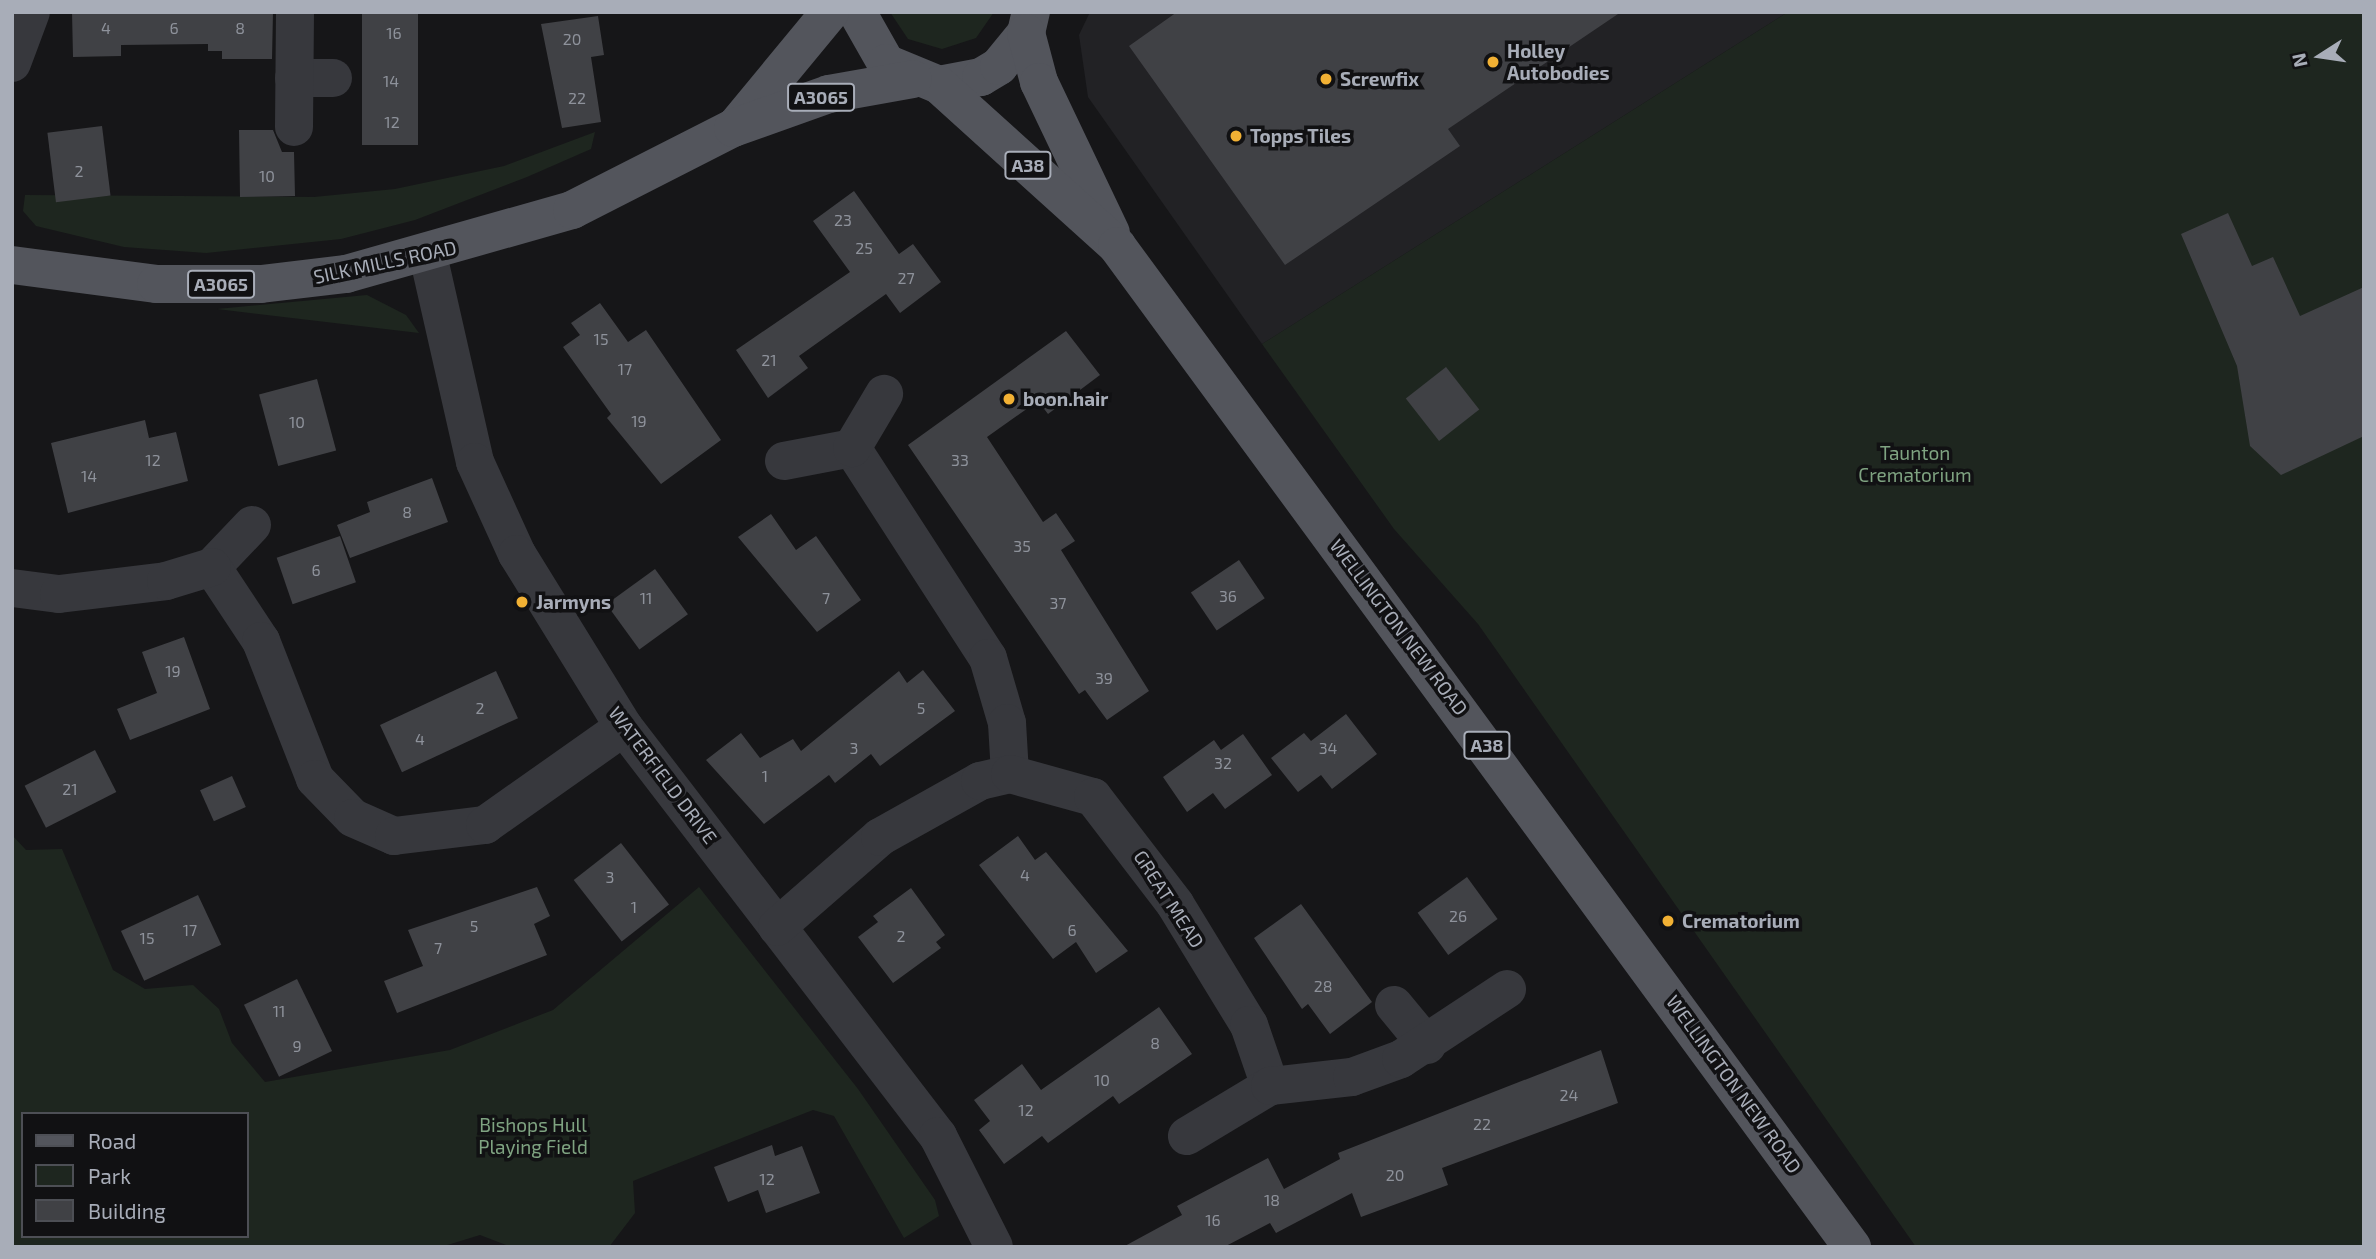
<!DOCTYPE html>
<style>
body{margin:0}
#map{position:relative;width:2376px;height:1259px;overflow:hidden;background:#161618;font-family:"Exo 2",sans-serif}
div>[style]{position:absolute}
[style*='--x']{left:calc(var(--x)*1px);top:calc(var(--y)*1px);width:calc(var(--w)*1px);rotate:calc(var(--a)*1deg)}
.built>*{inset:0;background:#222225}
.green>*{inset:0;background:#1e261f}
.building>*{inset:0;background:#404145;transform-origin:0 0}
.minor>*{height:38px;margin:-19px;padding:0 19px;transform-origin:19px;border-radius:19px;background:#37383d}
.major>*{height:38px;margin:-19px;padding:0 19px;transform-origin:19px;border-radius:19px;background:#53555c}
.dots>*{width:19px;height:19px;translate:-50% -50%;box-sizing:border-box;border:4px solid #111113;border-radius:50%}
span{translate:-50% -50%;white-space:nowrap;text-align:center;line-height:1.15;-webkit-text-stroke:7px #111113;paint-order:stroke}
.number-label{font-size:16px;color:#8e929b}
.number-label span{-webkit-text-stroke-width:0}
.shield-label span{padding:2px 5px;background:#111113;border:2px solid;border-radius:5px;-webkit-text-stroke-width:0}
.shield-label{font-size:18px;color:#a8adb8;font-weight:700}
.poi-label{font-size:19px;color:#a8adb8;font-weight:700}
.left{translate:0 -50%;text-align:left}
.street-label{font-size:19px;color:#a8adb8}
.park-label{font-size:19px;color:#7fa381}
.frame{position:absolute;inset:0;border:14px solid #a8adb8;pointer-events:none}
.legend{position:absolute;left:21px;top:1112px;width:228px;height:126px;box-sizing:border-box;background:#111113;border:2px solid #4d4f55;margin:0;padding:9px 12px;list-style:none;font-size:21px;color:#a8adb8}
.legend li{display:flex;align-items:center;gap:14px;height:35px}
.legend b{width:35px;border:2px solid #4d4f55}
.north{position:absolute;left:2285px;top:21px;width:70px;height:70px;-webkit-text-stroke:5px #111113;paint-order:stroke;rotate:258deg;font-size:19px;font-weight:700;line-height:28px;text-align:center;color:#a8adb8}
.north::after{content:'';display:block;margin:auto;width:24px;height:32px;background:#a8adb8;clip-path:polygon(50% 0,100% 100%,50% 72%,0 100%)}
</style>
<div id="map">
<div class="built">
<i style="clip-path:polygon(1090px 12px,1788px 12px,1262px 344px,1088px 97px,1079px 35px)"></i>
</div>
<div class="green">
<i style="clip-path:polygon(890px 12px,994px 12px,976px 38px,942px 49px,908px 39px)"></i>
<i style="clip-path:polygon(1788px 12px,2364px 12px,2364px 1247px,1916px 1247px,1478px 624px,1394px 529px,1262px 344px)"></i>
<i style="clip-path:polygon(595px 132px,591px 149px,527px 177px,415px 220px,341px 239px,206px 253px,124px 247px,36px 226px,23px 211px,25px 195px,314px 197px,395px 189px,504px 166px)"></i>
<i style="clip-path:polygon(367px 295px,406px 315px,419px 333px,217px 309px)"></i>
<i style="clip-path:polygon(evenodd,12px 835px,26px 850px,62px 849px,113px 970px,145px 989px,193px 985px,219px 1009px,232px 1043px,265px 1082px,450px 1050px,553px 1010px,699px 887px,858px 1089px,935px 1200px,939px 1216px,904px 1238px,834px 1116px,813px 1110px,633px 1181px,635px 1213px,609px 1247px,511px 1247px,480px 1235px,441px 1247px,12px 1247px,12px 835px,23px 1114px,247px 1114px,247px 1236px,23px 1236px,23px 1114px)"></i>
</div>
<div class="building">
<i style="clip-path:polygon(72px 12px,273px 12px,272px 59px,222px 59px,222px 51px,208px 51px,208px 44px,121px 45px,121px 56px,73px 57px)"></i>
<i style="left:362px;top:12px;width:56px;height:133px"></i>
<i style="clip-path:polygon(1177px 12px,1621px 12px,1448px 129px,1460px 146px,1285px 265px,1129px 46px)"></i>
<i style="clip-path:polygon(598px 16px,604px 55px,591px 57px,601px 122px,562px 128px,541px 24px)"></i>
<i style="left:102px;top:126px;width:70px;height:55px;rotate:83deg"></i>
<i style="clip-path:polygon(239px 130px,273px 130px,282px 152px,294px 152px,295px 196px,240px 197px)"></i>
<i style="clip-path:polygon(854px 191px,899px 254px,913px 244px,941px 282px,900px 313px,886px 294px,799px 356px,808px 368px,768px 398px,736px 350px,850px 272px,813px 221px)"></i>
<i style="clip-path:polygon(2228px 213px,2252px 266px,2273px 257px,2300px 316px,2364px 287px,2364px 436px,2281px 475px,2250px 446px,2237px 366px,2181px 234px)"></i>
<i style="clip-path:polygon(600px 303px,628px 342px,646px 330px,721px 440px,661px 484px,607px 418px,611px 414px,563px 347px,580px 335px,571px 323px)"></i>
<i style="clip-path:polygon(1066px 331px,1100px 375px,1048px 414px,1038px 401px,987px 437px,1043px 522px,1056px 513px,1075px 541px,1061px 550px,1149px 691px,1107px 720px,1085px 690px,1079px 694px,908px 445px)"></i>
<i style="left:1446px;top:367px;width:54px;height:51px;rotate:52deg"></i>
<i style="left:317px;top:379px;width:74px;height:60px;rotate:75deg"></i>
<i style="clip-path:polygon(145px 420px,149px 438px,176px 432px,188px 481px,68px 513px,51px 443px)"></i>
<i style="clip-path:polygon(432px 478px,448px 522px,350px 558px,337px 525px,370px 512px,367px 502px)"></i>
<i style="clip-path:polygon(771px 514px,796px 550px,816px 536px,861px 600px,817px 632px,738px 537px)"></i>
<i style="left:340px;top:536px;width:49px;height:67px;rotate:71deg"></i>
<i style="left:1239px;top:560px;width:46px;height:58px;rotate:56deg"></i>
<i style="left:655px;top:569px;width:56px;height:60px;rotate:54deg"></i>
<i style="clip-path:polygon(184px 637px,210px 709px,130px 740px,117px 709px,157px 693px,142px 652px)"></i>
<i style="clip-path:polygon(923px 670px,955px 711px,880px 766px,871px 754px,835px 783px,829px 775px,764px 824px,706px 760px,741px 733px,760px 758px,793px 739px,801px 751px,899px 671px,907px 683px)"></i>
<i style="left:496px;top:671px;width:52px;height:128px;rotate:65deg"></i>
<i style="clip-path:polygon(1346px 714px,1377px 754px,1332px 789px,1321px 775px,1298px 792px,1271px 758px,1304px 733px,1311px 741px)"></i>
<i style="clip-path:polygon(1243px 734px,1272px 775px,1225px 809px,1213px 793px,1187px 812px,1163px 777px,1214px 740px,1221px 750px)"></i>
<i style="left:95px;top:750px;width:47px;height:79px;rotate:63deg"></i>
<i style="left:232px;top:776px;width:34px;height:35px;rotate:66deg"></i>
<i style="clip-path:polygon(1018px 836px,1035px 860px,1046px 852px,1128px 951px,1096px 973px,1076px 942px,1053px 959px,979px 865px)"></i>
<i style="left:621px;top:843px;width:78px;height:60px;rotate:52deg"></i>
<i style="left:1467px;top:877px;width:52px;height:61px;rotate:54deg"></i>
<i style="clip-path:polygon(537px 887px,550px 916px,534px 924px,547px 955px,397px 1013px,384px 981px,423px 966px,408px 930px)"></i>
<i style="clip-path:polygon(911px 888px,945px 935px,936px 942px,941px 948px,893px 983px,858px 937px,878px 922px,873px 916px)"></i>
<i style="left:198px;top:895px;width:55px;height:85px;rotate:65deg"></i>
<i style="clip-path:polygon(1301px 904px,1372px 1002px,1330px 1034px,1308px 1004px,1302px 1009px,1254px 938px)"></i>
<i style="left:297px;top:979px;width:80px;height:59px;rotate:64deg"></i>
<i style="clip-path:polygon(1159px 1007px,1192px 1054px,1119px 1104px,1113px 1096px,1048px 1143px,1042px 1136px,1004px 1164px,979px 1130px,990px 1121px,974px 1100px,1022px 1064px,1041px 1090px)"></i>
<i style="clip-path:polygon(1601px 1050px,1618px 1103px,1442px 1168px,1448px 1185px,1361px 1217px,1352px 1193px,1276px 1233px,1270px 1223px,1224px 1247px,1123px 1247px,1182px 1215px,1177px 1206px,1268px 1158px,1284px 1189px,1340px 1159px,1338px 1153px)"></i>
<i style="clip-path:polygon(772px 1145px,775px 1156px,802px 1146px,820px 1193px,766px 1213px,758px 1190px,728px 1202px,714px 1167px)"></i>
</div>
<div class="minor">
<i style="--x:12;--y:63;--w:54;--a:-69.6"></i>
<i style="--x:294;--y:78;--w:39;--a:0"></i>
<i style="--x:294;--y:127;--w:115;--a:-89.5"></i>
<i style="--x:428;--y:255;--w:212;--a:77.2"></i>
<i style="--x:475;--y:462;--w:101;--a:65.5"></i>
<i style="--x:517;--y:554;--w:203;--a:58.3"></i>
<i style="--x:624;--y:727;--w:516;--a:52.49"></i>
<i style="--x:938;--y:1136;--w:124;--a:63.2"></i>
<i style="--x:852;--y:448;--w:250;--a:57.1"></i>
<i style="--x:988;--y:658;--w:68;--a:73.7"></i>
<i style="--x:1007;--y:723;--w:51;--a:86.6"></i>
<i style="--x:784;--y:461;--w:69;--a:-10.8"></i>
<i style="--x:852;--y:448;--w:63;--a:-59.3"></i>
<i style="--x:252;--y:525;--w:58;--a:133.6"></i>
<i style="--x:212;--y:567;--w:89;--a:56.5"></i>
<i style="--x:261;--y:641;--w:148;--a:68.6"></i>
<i style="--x:315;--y:779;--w:54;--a:45.7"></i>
<i style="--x:353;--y:818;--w:45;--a:23.7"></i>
<i style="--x:394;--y:836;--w:92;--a:-6.9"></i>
<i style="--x:485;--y:825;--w:170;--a:-35.2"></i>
<i style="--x:12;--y:588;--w:47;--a:7.3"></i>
<i style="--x:59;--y:594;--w:108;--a:-6.9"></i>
<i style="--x:166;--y:581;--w:48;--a:-16.9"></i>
<i style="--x:777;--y:927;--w:137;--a:-41.1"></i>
<i style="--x:880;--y:837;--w:115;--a:-29.2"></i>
<i style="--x:980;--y:781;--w:31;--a:-13"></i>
<i style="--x:1010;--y:774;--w:86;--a:15.5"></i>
<i style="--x:1093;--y:797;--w:135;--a:52.5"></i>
<i style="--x:1175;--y:904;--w:142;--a:58.6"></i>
<i style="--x:1249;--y:1025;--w:65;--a:71"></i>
<i style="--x:1270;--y:1086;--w:97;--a:148.9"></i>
<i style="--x:1394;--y:1005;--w:52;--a:50.5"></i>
<i style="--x:1270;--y:1086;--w:82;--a:-6.3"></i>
<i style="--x:1352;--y:1077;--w:52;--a:-20.2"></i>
<i style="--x:1401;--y:1059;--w:127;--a:-33.4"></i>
</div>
<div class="major">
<i style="--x:857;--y:12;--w:59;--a:60.4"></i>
<i style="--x:886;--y:63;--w:57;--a:22.5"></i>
<i style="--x:939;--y:85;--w:43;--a:-10.8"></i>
<i style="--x:981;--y:77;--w:21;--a:-31"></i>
<i style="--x:999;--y:66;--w:43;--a:-50.7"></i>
<i style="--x:1026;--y:33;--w:22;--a:-77"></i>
<i style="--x:1026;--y:33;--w:51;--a:75.1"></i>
<i style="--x:1039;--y:82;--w:167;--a:64.5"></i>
<i style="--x:939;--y:85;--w:240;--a:42.1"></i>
<i style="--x:1117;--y:246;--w:1242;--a:53.71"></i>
<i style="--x:735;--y:127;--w:149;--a:-50.4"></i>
<i style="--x:12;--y:265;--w:145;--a:7.5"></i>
<i style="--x:156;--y:284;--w:105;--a:0"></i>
<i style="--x:261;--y:284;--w:86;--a:-6.7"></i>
<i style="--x:346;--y:274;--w:235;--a:-15.8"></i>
<i style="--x:572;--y:210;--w:181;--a:-27"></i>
<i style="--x:733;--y:128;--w:102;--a:-19.5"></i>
<i style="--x:829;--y:94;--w:85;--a:-10.1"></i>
</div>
<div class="dots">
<i style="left:1493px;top:62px;background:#f2b134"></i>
<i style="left:1326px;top:79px;background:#f2b134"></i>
<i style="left:1236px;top:136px;background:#f2b134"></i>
<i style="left:1009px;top:399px;background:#f2b134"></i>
<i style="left:522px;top:602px;background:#f2b134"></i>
<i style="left:1668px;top:921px;background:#f2b134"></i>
</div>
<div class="number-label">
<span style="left:106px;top:28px">4</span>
<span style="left:174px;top:28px">6</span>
<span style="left:240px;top:28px">8</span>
<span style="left:394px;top:33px">16</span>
<span style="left:572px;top:39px">20</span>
<span style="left:391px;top:81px">14</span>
<span style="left:577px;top:98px">22</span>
<span style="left:392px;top:122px">12</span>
<span style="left:79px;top:171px">2</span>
<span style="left:267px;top:176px">10</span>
<span style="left:843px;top:220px">23</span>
<span style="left:864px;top:248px">25</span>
<span style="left:906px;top:278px">27</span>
<span style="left:601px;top:339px">15</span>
<span style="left:769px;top:360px">21</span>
<span style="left:625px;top:369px">17</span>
<span style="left:639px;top:421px">19</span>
<span style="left:297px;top:422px">10</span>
<span style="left:153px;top:460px">12</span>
<span style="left:960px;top:460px">33</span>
<span style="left:89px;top:476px">14</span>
<span style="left:407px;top:512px">8</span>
<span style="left:1022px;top:546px">35</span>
<span style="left:316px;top:570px">6</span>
<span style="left:1228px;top:596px">36</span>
<span style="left:646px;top:598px">11</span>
<span style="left:826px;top:598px">7</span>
<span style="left:1058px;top:603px">37</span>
<span style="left:173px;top:671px">19</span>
<span style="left:1104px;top:678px">39</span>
<span style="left:480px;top:708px">2</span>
<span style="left:921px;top:708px">5</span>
<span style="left:420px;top:739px">4</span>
<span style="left:854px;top:748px">3</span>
<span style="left:1328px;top:748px">34</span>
<span style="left:1223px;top:763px">32</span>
<span style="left:765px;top:776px">1</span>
<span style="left:70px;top:789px">21</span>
<span style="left:1025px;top:875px">4</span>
<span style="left:610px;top:877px">3</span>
<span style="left:634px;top:907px">1</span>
<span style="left:1458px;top:916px">26</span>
<span style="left:474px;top:926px">5</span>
<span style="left:190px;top:930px">17</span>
<span style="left:1072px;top:930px">6</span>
<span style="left:901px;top:936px">2</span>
<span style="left:147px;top:938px">15</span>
<span style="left:438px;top:948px">7</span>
<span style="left:1323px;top:986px">28</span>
<span style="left:279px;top:1011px">11</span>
<span style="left:1155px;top:1043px">8</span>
<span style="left:297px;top:1046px">9</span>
<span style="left:1102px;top:1080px">10</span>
<span style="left:1569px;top:1095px">24</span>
<span style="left:1026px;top:1110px">12</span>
<span style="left:1482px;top:1124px">22</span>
<span style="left:1395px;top:1175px">20</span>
<span style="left:767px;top:1179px">12</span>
<span style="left:1272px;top:1200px">18</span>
<span style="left:1213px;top:1220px">16</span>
</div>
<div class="shield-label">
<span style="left:821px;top:97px">A3065</span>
<span style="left:1028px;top:165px">A38</span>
<span style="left:221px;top:284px">A3065</span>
<span style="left:1487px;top:745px">A38</span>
</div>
<div class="poi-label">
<span class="left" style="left:1507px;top:62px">Holley<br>Autobodies</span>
<span class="left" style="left:1340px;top:79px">Screwfix</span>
<span class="left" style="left:1250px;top:136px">Topps Tiles</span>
<span class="left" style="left:1023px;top:399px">boon.hair</span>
<span class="left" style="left:536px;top:602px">Jarmyns</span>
<span class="left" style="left:1682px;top:921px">Crematorium</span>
</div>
<div class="street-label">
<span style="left:385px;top:262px;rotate:-12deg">SILK MILLS ROAD</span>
<span style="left:1399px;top:627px;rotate:53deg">WELLINGTON NEW ROAD</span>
<span style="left:663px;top:775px;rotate:53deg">WATERFIELD DRIVE</span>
<span style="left:1169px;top:899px;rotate:57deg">GREAT MEAD</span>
<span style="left:1734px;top:1084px;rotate:54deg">WELLINGTON NEW ROAD</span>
</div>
<div class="park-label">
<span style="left:1915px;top:464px">Taunton<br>Crematorium</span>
<span style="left:533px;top:1136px">Bishops Hull<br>Playing Field</span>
</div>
<div class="frame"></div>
<ul class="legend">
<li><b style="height:9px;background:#53555c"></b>Road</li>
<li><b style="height:19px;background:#1e261f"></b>Park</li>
<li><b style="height:19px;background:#404145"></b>Building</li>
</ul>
<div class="north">N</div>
</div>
